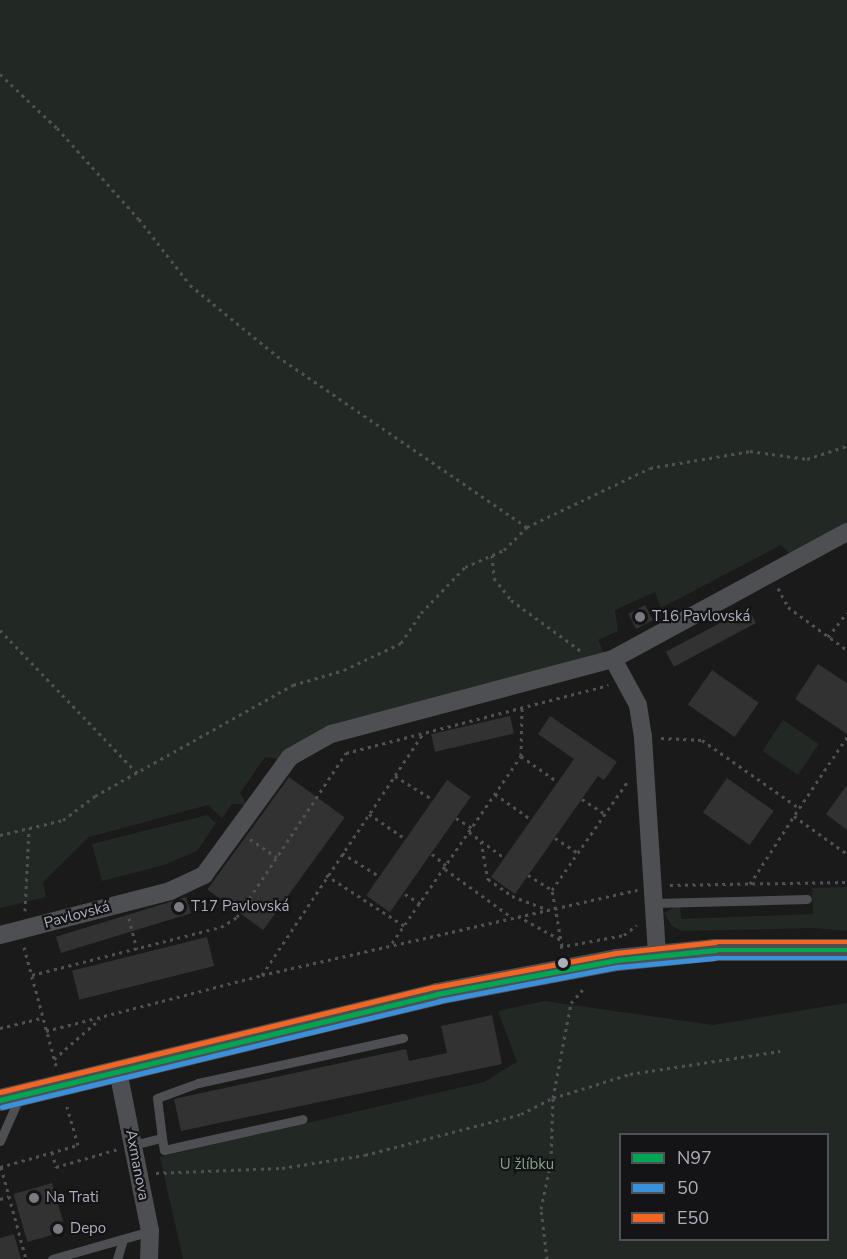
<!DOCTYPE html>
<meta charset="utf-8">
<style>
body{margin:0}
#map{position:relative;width:847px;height:1259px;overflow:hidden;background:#1a1a1a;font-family:"Nunito Sans",sans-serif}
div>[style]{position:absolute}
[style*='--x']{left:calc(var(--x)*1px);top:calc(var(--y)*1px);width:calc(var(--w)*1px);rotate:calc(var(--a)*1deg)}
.green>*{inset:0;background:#222924;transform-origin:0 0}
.building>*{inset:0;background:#323232;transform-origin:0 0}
.path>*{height:3px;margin-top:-1.5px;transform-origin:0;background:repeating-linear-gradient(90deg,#505154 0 3px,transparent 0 7.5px)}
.service>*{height:9px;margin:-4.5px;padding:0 4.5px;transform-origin:4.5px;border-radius:4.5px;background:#4e4f53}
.minor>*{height:18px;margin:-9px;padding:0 9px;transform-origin:9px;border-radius:9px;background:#4e4f53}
.tertiary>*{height:22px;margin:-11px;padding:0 11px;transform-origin:11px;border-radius:11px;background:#4e4f53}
.bus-1>*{height:4.5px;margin:-2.25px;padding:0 2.25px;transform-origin:2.25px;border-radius:2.25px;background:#00a651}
.bus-2>*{height:4.5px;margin:-2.25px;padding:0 2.25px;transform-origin:2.25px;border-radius:2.25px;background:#3a90db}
.bus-3>*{height:4.5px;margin:-2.25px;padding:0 2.25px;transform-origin:2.25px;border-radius:2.25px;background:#f26522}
.dots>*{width:16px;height:16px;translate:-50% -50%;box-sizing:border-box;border:3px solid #141416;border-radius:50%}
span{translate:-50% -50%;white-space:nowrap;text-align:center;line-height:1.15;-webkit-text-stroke:4.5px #141416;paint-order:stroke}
.poi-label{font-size:15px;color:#acafba}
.left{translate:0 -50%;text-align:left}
.street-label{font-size:15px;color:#acafba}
.park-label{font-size:15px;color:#84a48a}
.legend{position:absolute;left:619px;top:1133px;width:210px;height:108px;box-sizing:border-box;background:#141416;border:2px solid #515258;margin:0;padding:8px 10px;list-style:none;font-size:18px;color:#acafba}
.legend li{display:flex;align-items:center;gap:12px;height:30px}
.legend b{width:30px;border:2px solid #515258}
</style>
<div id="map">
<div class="green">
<i style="clip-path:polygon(0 0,847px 0,847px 524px,791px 555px,781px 545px,661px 608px,655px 592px,615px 610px,618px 631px,598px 640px,604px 653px,333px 724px,288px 749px,279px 759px,265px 757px,240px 793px,247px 805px,232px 804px,222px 818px,208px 805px,89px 837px,43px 882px,46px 897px,0 908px)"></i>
<i style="left:783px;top:720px;width:43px;height:37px;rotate:34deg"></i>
<i style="clip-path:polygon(207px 815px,216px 823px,197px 851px,164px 865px,102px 881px,92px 844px)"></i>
<i style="clip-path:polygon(847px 887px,847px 931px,815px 928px,682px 931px,672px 926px,664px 913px,680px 904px,681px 919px,813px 914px,812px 888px)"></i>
<i style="clip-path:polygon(evenodd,544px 1001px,713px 1025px,847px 1003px,847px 1259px,183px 1259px,160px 1157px,484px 1082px,517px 1062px,498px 1011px,544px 1001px,620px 1134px,828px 1134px,828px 1240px,620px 1240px,620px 1134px)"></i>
</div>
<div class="building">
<i style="left:645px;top:605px;width:17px;height:19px;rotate:62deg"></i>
<i style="left:748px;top:608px;width:17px;height:93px;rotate:62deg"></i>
<i style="clip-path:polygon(818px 664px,847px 683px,847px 734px,795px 699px)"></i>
<i style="left:712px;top:670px;width:57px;height:42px;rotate:35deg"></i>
<i style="left:510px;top:716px;width:18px;height:81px;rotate:77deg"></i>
<i style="clip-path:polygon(550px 716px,617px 762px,604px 780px,598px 776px,515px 894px,491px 877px,574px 759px,538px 734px)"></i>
<i style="left:289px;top:777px;width:69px;height:139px;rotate:36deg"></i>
<i style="left:727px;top:778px;width:57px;height:42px;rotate:35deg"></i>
<i style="left:447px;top:780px;width:29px;height:141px;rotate:35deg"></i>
<i style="clip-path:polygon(847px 785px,847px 830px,826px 814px)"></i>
<i style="left:186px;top:897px;width:17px;height:136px;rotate:73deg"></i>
<i style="left:207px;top:937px;width:30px;height:139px;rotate:76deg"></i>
<i style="clip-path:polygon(492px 1015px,502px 1064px,181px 1131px,174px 1099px,406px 1049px,409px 1061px,447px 1053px,441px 1026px)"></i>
<i style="left:52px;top:1183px;width:50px;height:40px;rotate:74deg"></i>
<i style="clip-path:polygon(14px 1234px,21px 1259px,0 1259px,0 1238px)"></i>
</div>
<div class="path">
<i style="--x:0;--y:74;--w:79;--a:43.5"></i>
<i style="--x:57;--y:128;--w:122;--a:48"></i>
<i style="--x:139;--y:219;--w:83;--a:52.3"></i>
<i style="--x:190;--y:285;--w:112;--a:39.2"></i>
<i style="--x:277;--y:356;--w:303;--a:34.4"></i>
<i style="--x:492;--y:555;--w:23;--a:85"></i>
<i style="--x:494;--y:578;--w:28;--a:52"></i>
<i style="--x:511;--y:600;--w:87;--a:36.1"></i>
<i style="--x:778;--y:588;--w:21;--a:62"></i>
<i style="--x:788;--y:607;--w:73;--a:36.1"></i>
<i style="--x:0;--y:630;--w:201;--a:46.2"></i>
<i style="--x:828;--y:637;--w:31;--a:-52"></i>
<i style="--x:847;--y:737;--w:95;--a:123.9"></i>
<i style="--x:794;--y:816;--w:65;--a:35.6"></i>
<i style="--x:661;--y:738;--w:41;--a:2.8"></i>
<i style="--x:702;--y:740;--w:118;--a:35"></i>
<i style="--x:521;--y:756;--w:42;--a:35.2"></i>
<i style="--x:395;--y:776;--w:44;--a:31.9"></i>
<i style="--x:495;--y:794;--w:42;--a:35.2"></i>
<i style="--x:582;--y:799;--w:27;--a:33"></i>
<i style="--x:369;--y:814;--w:41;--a:34.1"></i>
<i style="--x:456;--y:818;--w:19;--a:32"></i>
<i style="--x:469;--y:832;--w:41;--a:36"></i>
<i style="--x:0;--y:835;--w:65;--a:-13.4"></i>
<i style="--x:63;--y:820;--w:40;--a:-37"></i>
<i style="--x:95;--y:796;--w:227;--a:-29.3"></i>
<i style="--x:293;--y:685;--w:53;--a:-16.4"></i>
<i style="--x:344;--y:670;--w:63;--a:-25.3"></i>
<i style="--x:401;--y:643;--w:36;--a:-56"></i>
<i style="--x:421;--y:613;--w:64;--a:-46.3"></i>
<i style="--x:465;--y:567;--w:43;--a:-23.6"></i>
<i style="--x:504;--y:550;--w:33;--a:-45"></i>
<i style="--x:527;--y:527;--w:136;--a:-25.6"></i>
<i style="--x:650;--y:468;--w:101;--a:-9.6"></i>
<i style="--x:750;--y:451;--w:58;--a:8"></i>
<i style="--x:807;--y:459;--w:42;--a:-18"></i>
<i style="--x:555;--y:838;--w:27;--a:33"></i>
<i style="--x:250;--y:839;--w:32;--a:34"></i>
<i style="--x:481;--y:841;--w:39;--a:80"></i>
<i style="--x:488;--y:879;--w:29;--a:35"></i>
<i style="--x:512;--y:896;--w:39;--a:21"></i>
<i style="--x:342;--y:853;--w:44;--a:31.9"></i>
<i style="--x:432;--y:854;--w:19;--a:39"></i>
<i style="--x:445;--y:869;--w:80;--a:35.9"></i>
<i style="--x:326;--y:875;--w:95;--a:33"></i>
<i style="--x:528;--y:875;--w:28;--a:32"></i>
<i style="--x:750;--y:884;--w:81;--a:-57.1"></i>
<i style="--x:670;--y:885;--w:177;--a:-1"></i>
<i style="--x:405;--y:894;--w:19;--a:32"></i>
<i style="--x:25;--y:911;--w:83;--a:-87.2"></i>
<i style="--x:518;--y:916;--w:49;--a:29.2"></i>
<i style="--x:129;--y:918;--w:32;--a:76"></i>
<i style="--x:392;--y:943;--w:227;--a:-55.4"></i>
<i style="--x:521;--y:756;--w:49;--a:-88.8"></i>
<i style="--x:562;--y:946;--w:57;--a:-100.1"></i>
<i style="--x:552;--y:890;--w:133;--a:-55.1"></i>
<i style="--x:24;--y:947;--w:123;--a:74.9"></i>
<i style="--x:560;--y:947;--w:65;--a:-10.6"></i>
<i style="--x:624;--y:935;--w:16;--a:-38"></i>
<i style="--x:32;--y:975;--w:195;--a:-14.3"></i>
<i style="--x:221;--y:927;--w:19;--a:-32"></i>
<i style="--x:237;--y:917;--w:197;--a:-56.4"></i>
<i style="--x:346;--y:753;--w:271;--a:-14.5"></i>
<i style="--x:262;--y:975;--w:290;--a:-56.3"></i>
<i style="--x:0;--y:1028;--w:43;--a:-13.4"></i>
<i style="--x:46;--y:1031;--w:223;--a:-14.5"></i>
<i style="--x:262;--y:975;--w:385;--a:-12.8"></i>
<i style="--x:54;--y:1059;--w:61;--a:-41"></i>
<i style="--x:52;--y:1152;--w:16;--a:75"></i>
<i style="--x:56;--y:1167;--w:65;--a:-16.2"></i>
<i style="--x:0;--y:1167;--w:81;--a:-15.8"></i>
<i style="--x:78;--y:1145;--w:40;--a:-106"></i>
<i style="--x:1;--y:1167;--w:95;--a:74.8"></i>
<i style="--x:156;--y:1173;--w:126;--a:-2.3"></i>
<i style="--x:282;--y:1168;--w:84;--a:-8.9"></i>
<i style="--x:365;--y:1155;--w:161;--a:-14.7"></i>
<i style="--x:521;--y:1114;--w:36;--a:-27"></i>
<i style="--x:553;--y:1098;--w:81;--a:-17.3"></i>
<i style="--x:630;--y:1074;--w:152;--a:-8.7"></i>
<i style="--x:0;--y:1199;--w:9;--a:-18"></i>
<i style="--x:547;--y:1259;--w:50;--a:-96.8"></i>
<i style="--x:541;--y:1209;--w:49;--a:-78.2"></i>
<i style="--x:551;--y:1161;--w:63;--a:-88.2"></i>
<i style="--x:553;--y:1098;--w:97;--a:-79.3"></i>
<i style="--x:571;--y:1003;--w:21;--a:-49"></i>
</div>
<div class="service">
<i style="--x:655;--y:903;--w:152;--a:-1.5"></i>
<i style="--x:162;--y:1138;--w:12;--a:81"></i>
<i style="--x:164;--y:1150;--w:142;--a:-12.6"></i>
<i style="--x:0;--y:1141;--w:47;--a:-66.2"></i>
<i style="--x:133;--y:1145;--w:30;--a:-14"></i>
<i style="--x:162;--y:1138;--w:40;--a:-97.1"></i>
<i style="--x:157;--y:1098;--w:44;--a:-20.1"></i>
<i style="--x:198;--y:1083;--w:210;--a:-12.4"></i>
<i style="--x:52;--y:1259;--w:102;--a:-15.9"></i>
<i style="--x:117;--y:1259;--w:21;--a:-73"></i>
</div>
<div class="minor">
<i style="--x:0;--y:935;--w:176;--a:-14.5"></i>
<i style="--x:170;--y:891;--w:38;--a:-25"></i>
<i style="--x:204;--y:875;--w:146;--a:-53.9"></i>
<i style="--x:290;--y:757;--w:47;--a:-29.3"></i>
<i style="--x:331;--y:734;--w:292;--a:-14.9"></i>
<i style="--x:657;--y:954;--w:217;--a:-93.7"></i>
<i style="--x:643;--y:737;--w:32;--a:-99"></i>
<i style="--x:638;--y:705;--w:52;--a:-118.5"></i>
<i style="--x:613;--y:659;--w:266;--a:-28.5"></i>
<i style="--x:118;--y:1071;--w:163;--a:78.7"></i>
<i style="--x:150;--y:1231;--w:28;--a:92"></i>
</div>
<div class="tertiary">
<i style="--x:0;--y:1100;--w:450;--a:-13.6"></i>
<i style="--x:437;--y:994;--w:183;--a:-10.7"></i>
<i style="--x:617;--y:960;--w:99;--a:-5.8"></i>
<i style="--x:715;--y:950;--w:132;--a:0"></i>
</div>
<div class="bus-1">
<i style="--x:0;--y:1100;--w:450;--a:-13.6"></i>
<i style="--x:437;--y:994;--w:183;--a:-10.7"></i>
<i style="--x:617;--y:960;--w:99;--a:-5.8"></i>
<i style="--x:715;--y:950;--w:132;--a:0"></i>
</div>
<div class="bus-2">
<i style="--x:2;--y:1107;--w:450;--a:-13.6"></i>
<i style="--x:439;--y:1001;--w:182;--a:-10.8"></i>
<i style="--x:618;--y:967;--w:97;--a:-5.3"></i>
<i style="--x:715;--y:958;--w:132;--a:0"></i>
</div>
<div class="bus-3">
<i style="--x:0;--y:1092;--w:447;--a:-13.6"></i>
<i style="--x:435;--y:987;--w:184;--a:-10.6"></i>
<i style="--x:616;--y:953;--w:100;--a:-6.3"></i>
<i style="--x:715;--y:942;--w:132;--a:0"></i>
</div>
<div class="dots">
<i style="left:640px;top:617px;background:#797b82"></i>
<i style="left:179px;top:907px;background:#797b82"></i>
<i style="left:563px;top:963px;background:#acafba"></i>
<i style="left:34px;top:1198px;background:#797b82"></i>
<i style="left:58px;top:1229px;background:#797b82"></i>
</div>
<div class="poi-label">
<span class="left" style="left:652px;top:617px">T16 Pavlovská</span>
<span class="left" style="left:191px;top:907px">T17 Pavlovská</span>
<span class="left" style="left:46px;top:1198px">Na Trati</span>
<span class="left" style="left:70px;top:1229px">Depo</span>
</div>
<div class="street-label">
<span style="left:77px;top:915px;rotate:-15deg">Pavlovská</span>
<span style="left:137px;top:1165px;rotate:79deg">Axmanova</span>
</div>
<div class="park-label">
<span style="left:527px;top:1165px">U žlíbku</span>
</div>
<ul class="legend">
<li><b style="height:8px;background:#00a651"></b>N97</li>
<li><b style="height:8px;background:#3a90db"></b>50</li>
<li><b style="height:8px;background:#f26522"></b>E50</li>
</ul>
</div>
